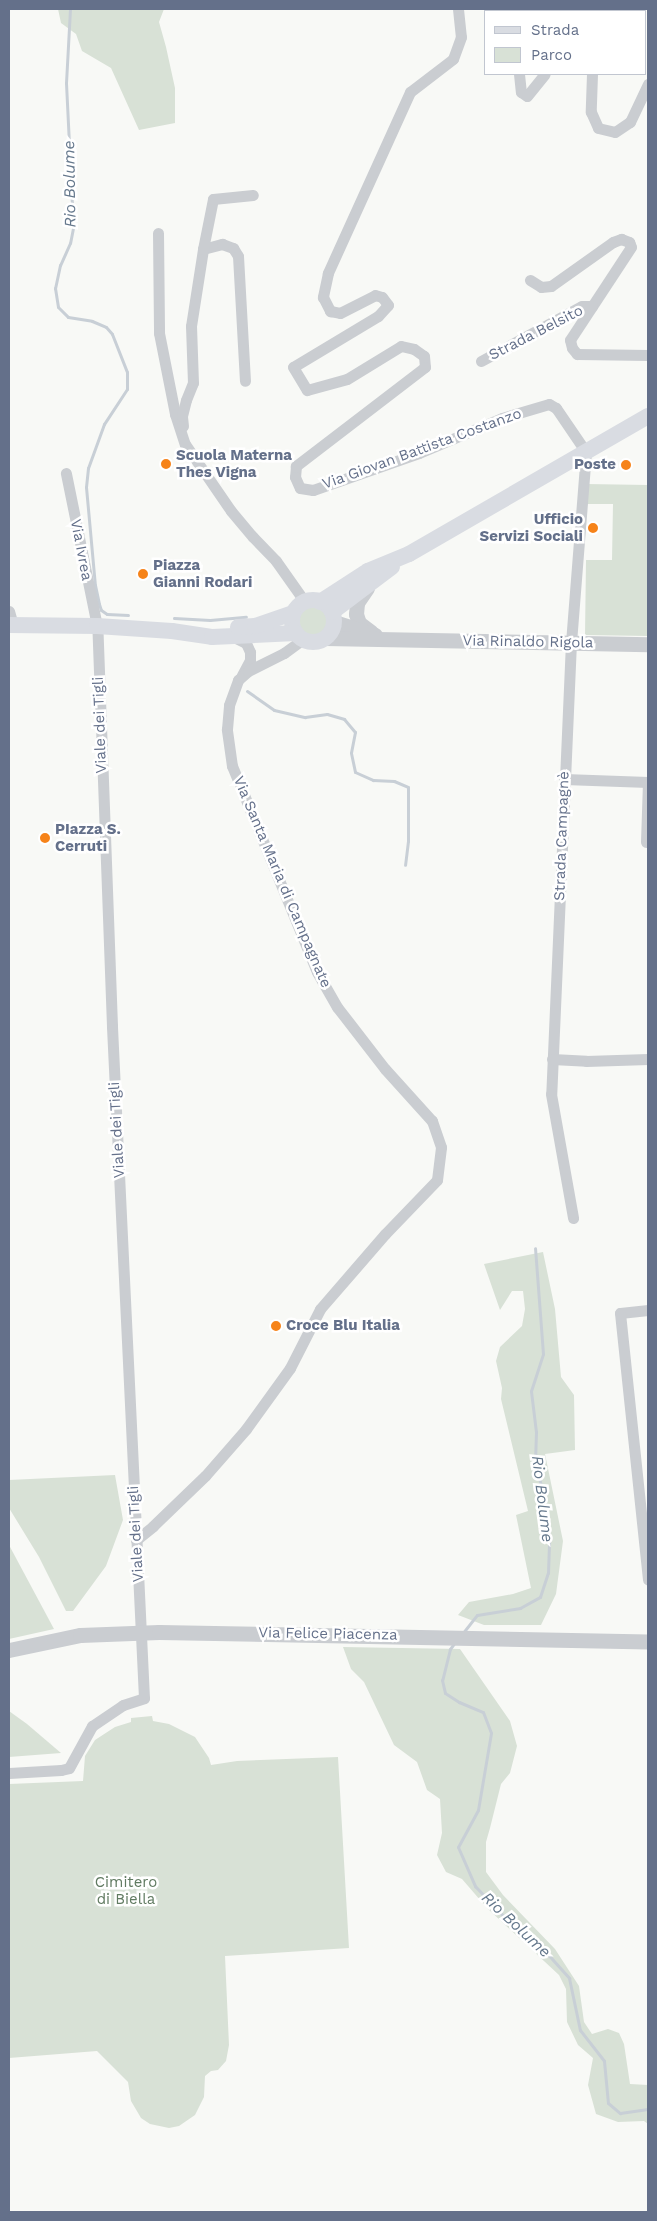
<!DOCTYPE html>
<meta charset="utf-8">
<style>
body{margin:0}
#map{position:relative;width:657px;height:2221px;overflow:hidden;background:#f8f9f6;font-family:"Work Sans",sans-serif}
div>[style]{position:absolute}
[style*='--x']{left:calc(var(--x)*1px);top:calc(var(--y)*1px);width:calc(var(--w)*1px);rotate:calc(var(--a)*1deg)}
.green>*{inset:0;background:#d8e1d6}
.round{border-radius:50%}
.stream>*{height:3px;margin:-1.5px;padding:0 1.5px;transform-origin:1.5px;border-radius:1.5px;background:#c8cfd6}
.minor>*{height:11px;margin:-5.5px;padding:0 5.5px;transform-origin:5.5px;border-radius:5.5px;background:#cacdd1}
.tertiary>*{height:15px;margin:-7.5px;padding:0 7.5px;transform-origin:7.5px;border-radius:7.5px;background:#cacdd1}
.secondary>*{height:16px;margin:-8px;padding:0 8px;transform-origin:8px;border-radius:8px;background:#d9dce2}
.secondary>.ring{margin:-8px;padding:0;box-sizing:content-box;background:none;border:16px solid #d9dce2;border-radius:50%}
.dots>*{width:14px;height:14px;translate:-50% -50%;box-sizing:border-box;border:2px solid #fff;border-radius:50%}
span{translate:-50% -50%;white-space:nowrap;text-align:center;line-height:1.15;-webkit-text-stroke:5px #fff;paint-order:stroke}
.street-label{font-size:15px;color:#64708a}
.poi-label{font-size:15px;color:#64708a;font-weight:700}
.left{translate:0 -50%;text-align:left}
.right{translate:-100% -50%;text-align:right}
.park-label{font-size:15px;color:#607a61}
.water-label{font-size:16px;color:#65788c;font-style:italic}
.frame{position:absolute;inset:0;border:10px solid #64708a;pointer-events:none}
.legend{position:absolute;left:484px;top:10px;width:162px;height:65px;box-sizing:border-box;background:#fff;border:1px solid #c1c6d0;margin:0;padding:6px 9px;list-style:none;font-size:15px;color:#64708a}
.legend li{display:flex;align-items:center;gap:10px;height:25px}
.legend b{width:25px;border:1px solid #c1c6d0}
</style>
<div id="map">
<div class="green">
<i style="clip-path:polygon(58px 9px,164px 9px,159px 22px,166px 47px,175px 88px,175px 123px,139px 130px,111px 68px,82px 51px,76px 34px,61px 23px)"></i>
<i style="clip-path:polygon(586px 484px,648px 485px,648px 636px,585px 635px,586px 560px,612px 560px,613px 504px,585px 504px)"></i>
<i class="round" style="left:298px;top:606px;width:30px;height:30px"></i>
<i style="clip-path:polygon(543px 1252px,555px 1309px,561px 1377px,574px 1395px,575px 1450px,545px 1454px,563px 1541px,556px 1594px,541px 1625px,484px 1625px,458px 1615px,469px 1602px,513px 1594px,531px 1588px,516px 1515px,528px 1511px,501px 1399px,502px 1388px,496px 1361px,500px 1347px,522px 1326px,525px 1309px,523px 1291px,512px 1291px,500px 1310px,484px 1264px)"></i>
<i style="clip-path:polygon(115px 1475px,123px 1520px,106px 1566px,73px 1611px,66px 1611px,39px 1557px,9px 1508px,9px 1480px)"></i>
<i style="clip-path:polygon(9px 1545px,54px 1629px,9px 1639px)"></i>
<i style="clip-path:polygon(343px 1647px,460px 1649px,510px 1721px,517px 1746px,510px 1773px,501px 1784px,490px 1828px,486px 1842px,486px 1872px,503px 1895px,555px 1949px,579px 1986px,584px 2022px,592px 2034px,608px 2029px,619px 2033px,624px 2044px,630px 2084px,648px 2085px,648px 2124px,644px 2121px,618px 2122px,596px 2114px,588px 2085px,593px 2058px,578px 2045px,567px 2022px,566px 1989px,559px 1975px,487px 1908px,462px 1879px,446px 1872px,437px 1855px,442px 1833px,440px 1799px,427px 1790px,417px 1762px,394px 1745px,364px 1682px,351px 1669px)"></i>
<i style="clip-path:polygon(9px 1711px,27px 1724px,61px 1753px,9px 1757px)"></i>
<i style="clip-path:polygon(152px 1716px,153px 1721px,169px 1724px,195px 1737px,209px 1758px,211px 1765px,237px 1761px,338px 1757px,349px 1948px,225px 1956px,229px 2045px,226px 2061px,218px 2070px,211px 2071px,205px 2076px,204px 2097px,195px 2115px,179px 2126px,169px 2128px,150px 2124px,141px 2118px,131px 2101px,128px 2082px,97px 2051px,9px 2058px,9px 1784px,83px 1781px,85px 1756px,95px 1740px,115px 1727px,131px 1722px,131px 1718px)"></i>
</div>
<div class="stream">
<i style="--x:70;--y:9;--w:74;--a:93.1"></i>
<i style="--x:66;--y:83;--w:145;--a:87.2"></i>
<i style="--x:73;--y:228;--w:15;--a:101"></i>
<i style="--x:70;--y:243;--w:24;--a:114"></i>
<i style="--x:60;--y:265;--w:24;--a:102"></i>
<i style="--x:55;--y:288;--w:19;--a:81"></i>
<i style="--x:58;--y:307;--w:14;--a:45"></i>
<i style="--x:68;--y:317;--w:24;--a:9"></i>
<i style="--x:92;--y:321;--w:15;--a:23"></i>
<i style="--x:106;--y:327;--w:9;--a:49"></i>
<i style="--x:112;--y:334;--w:41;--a:68.5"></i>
<i style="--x:127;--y:372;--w:17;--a:90"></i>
<i style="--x:127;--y:389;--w:42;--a:123.3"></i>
<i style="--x:104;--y:424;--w:47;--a:110"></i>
<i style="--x:88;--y:468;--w:19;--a:96"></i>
<i style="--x:86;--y:487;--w:98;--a:84.8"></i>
<i style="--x:95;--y:585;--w:19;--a:78"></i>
<i style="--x:99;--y:604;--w:6;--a:72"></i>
<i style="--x:101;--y:610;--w:7;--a:34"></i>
<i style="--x:107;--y:614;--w:21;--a:3"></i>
<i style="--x:174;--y:618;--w:36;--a:3"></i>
<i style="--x:210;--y:620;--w:36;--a:-5"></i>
<i style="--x:247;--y:691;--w:33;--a:35"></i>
<i style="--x:274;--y:710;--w:32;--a:13"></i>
<i style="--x:305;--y:717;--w:22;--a:-8"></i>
<i style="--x:327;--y:714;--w:18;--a:16"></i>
<i style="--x:344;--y:719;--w:17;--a:50"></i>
<i style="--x:355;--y:732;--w:21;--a:101"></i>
<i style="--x:351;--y:753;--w:19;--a:78"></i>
<i style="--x:355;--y:772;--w:20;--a:24"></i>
<i style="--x:373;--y:780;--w:21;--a:3"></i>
<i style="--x:394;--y:781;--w:15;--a:23"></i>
<i style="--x:408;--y:787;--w:54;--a:90"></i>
<i style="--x:408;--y:841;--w:24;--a:97"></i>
<i style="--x:462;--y:1634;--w:24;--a:-52"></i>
<i style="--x:477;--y:1615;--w:44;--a:-9.2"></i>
<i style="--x:520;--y:1608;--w:23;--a:-29"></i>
<i style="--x:540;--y:1597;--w:25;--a:-72"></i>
<i style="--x:548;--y:1573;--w:36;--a:-88"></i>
<i style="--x:549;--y:1537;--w:35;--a:-97"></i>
<i style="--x:545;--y:1502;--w:42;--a:-103.7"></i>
<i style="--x:535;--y:1461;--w:29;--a:-88"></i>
<i style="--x:536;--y:1432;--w:41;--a:-97"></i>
<i style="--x:531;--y:1391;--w:39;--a:-72"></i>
<i style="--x:543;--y:1354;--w:106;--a:-94.3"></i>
<i style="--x:455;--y:1642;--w:9;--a:126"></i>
<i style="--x:450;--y:1649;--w:32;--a:104"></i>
<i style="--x:442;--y:1680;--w:13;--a:77"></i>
<i style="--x:445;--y:1693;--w:17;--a:33"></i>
<i style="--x:459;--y:1702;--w:26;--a:23"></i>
<i style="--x:483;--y:1712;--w:22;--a:69"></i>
<i style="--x:491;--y:1733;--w:78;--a:99.6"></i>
<i style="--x:478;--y:1810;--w:42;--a:118.4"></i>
<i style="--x:458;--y:1847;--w:43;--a:66.4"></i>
<i style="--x:475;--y:1886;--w:47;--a:46.7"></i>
<i style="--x:507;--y:1920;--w:48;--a:39"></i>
<i style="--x:544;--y:1950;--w:38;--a:48"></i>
<i style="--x:569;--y:1978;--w:53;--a:78.1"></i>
<i style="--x:580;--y:2030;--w:39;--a:52"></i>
<i style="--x:604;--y:2061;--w:42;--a:84.6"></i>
<i style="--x:608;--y:2103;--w:16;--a:40"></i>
<i style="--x:620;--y:2113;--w:28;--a:-8"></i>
</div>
<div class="minor">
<i style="--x:458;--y:9;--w:28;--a:84"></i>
<i style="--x:461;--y:37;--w:23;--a:110"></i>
<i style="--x:453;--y:59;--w:54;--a:142.5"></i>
<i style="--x:410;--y:92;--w:199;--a:114.4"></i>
<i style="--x:328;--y:273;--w:25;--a:102"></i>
<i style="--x:323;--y:297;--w:16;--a:63"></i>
<i style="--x:330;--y:311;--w:10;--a:11"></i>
<i style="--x:340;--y:313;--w:39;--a:-27"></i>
<i style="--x:375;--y:295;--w:7;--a:16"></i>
<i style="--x:382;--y:297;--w:10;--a:53"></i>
<i style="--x:388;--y:305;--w:15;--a:132"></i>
<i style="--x:378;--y:316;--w:99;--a:149"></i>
<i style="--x:293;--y:367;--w:27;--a:59"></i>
<i style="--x:307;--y:390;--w:41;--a:-15.4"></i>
<i style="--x:347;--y:379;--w:63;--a:-31.4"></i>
<i style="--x:401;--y:346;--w:13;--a:13"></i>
<i style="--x:414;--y:349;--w:12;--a:35"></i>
<i style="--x:424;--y:356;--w:11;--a:85"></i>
<i style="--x:425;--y:367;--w:163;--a:142.5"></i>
<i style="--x:296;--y:466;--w:11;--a:95"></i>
<i style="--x:295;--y:477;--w:12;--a:66"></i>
<i style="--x:300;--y:488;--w:13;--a:9"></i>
<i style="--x:313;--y:490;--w:112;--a:-19.2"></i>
<i style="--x:419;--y:453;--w:90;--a:-22.9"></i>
<i style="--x:502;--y:418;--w:49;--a:-16.6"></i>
<i style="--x:549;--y:404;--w:8;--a:30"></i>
<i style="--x:556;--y:408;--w:53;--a:55.7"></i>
<i style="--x:586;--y:452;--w:191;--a:94.5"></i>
<i style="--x:571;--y:642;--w:452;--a:92.5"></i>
<i style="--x:551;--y:1094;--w:126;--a:79.9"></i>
<i style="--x:515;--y:9;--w:2;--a:90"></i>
<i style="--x:598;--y:9;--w:2;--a:63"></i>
<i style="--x:578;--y:11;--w:2;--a:-63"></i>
<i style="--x:519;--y:74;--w:18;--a:84"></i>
<i style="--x:521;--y:92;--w:7;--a:34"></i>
<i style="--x:527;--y:96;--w:28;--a:-51"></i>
<i style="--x:592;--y:74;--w:38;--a:92"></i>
<i style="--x:591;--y:112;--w:17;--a:66"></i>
<i style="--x:598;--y:128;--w:17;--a:13"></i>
<i style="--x:615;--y:132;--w:18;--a:-34"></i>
<i style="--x:630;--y:122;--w:42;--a:-64.7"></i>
<i style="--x:158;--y:233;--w:100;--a:89.4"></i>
<i style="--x:159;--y:333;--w:83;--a:78.8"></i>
<i style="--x:175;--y:414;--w:32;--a:72"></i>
<i style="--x:185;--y:444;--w:81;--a:55.5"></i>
<i style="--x:231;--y:511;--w:34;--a:50"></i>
<i style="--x:253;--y:537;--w:33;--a:46"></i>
<i style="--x:276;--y:561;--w:50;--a:54.7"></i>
<i style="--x:203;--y:249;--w:20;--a:-15"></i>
<i style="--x:222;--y:244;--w:12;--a:20"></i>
<i style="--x:233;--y:248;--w:9;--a:58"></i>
<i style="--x:238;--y:256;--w:125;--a:86.8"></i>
<i style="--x:530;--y:280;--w:13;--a:32"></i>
<i style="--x:541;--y:287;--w:10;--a:-6"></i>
<i style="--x:551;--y:286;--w:76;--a:-35.4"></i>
<i style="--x:613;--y:242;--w:9;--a:-21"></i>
<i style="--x:621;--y:239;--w:9;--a:21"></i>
<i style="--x:629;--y:242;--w:5;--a:68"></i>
<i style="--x:631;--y:247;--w:111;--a:123.3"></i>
<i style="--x:570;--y:340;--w:8;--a:76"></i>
<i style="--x:572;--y:348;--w:8;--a:50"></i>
<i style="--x:577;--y:354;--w:71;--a:0.8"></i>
<i style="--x:481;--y:361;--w:115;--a:-28.6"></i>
<i style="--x:582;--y:306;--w:10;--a:0"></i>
<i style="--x:183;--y:426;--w:10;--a:-96"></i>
<i style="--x:182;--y:416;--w:16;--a:-76"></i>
<i style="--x:186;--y:400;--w:18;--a:-68"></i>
<i style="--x:193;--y:383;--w:57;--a:-92"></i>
<i style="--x:191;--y:326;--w:78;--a:-81.1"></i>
<i style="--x:203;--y:249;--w:51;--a:-78.7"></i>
<i style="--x:213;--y:199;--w:40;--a:-5.7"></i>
<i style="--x:9;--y:611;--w:15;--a:74"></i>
<i style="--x:234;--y:637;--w:13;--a:27"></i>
<i style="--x:246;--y:643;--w:10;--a:66"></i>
<i style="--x:250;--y:652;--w:8;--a:90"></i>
<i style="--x:250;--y:660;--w:17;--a:118"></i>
<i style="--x:564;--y:779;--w:84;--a:2"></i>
<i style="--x:646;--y:842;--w:60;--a:-88.1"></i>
<i style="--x:552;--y:1059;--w:34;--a:3"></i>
<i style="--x:586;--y:1061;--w:62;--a:-1.8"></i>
<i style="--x:648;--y:1310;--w:28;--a:174"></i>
<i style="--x:620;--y:1313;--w:268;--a:84"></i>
<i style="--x:136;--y:1540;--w:22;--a:-39"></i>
<i style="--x:153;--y:1526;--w:72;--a:-43.9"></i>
<i style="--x:205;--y:1476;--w:62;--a:-48.9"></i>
<i style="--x:246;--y:1429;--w:75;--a:-54.2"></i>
<i style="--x:290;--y:1368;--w:66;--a:-63"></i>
<i style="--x:320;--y:1309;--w:99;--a:-49.1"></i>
<i style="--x:385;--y:1234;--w:75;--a:-46.1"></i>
<i style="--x:437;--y:1180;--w:33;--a:-83"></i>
<i style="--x:441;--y:1147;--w:28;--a:-109"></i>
<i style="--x:432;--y:1121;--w:70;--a:-132.1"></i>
<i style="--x:385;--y:1069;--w:78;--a:-127.7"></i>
<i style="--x:337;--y:1007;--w:40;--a:-119.7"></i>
<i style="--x:317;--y:972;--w:223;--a:-112.4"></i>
<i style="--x:232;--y:766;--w:37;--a:-98"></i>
<i style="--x:227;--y:729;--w:24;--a:-85"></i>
<i style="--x:229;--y:705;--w:27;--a:-70"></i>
<i style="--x:238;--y:680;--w:13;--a:-42"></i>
<i style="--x:248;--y:671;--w:40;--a:-26.6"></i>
<i style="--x:284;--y:653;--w:24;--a:-36"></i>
<i style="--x:9;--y:1773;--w:52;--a:-3.3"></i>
<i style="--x:61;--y:1770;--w:8;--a:-14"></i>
<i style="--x:69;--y:1768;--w:48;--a:-61.3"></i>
<i style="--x:92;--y:1726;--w:37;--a:-34"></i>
<i style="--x:123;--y:1705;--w:22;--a:-18"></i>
<i style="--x:144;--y:1698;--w:673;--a:-92.73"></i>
<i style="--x:112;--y:1026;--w:400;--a:-92.1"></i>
<i style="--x:97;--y:626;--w:156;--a:-101.5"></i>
</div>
<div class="tertiary">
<i style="--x:367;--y:588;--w:18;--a:124"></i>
<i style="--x:357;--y:603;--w:11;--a:95"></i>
<i style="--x:356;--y:614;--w:9;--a:72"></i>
<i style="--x:359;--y:623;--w:15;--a:37"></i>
<i style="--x:334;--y:622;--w:43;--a:17.6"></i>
<i style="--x:325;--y:638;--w:323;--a:1.1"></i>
<i style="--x:9;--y:1650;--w:73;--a:-11.9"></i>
<i style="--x:80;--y:1635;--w:79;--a:-2.2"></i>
<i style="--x:159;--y:1632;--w:489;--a:1.1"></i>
</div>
<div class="secondary">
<i class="ring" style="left:292px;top:600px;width:26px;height:26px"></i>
<i style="--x:320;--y:602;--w:57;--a:-32.9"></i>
<i style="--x:368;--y:571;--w:44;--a:-22.5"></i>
<i style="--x:409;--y:554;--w:276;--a:-30"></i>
<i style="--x:332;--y:612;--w:75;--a:-36.9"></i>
<i style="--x:9;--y:625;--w:88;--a:0.7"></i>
<i style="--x:97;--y:626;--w:75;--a:3.8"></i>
<i style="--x:172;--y:631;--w:40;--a:8.5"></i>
<i style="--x:212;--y:637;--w:84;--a:-2.7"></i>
<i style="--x:238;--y:627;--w:17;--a:-3"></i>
<i style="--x:255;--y:626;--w:40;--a:-18.9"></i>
</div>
<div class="dots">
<i style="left:166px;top:464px;background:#f68319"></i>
<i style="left:626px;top:465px;background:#f68319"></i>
<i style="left:593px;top:528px;background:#f68319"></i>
<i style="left:143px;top:574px;background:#f68319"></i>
<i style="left:45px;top:838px;background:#f68319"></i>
<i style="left:276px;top:1326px;background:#f68319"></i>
</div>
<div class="street-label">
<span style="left:536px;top:333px;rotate:-27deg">Strada Belsito</span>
<span style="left:422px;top:449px;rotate:-20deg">Via Giovan Battista Costanzo</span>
<span style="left:81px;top:550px;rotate:79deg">Via Ivrea</span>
<span style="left:528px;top:642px;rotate:1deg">Via Rinaldo Rigola</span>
<span style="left:100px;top:725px;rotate:-92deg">Viale dei Tigli</span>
<span style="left:562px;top:836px;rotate:-88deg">Strada Campagnè</span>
<span style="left:282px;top:882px;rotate:67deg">Via Santa Maria di Campagnate</span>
<span style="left:117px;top:1130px;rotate:-93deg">Viale dei Tigli</span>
<span style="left:136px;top:1534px;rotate:-93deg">Viale dei Tigli</span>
<span style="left:328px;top:1634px;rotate:1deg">Via Felice Piacenza</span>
</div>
<div class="poi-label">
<span class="left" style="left:176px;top:464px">Scuola Materna<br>Thes Vigna</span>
<span class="right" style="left:616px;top:465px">Poste</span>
<span class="right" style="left:583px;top:528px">Ufficio<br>Servizi Sociali</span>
<span class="left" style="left:153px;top:574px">Piazza<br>Gianni Rodari</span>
<span class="left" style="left:55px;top:838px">PIazza S.<br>Cerruti</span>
<span class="left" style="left:286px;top:1326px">Croce Blu Italia</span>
</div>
<div class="park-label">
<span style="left:126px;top:1891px">Cimitero<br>di Biella</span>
</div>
<div class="water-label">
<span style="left:70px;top:184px;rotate:-91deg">Rio Bolume</span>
<span style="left:542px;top:1499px;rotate:83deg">Rio Bolume</span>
<span style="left:516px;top:1925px;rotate:43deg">Rio Bolume</span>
</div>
<div class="frame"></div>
<ul class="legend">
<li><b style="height:6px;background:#d9dce2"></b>Strada</li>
<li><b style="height:14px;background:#d8e1d6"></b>Parco</li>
</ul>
</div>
